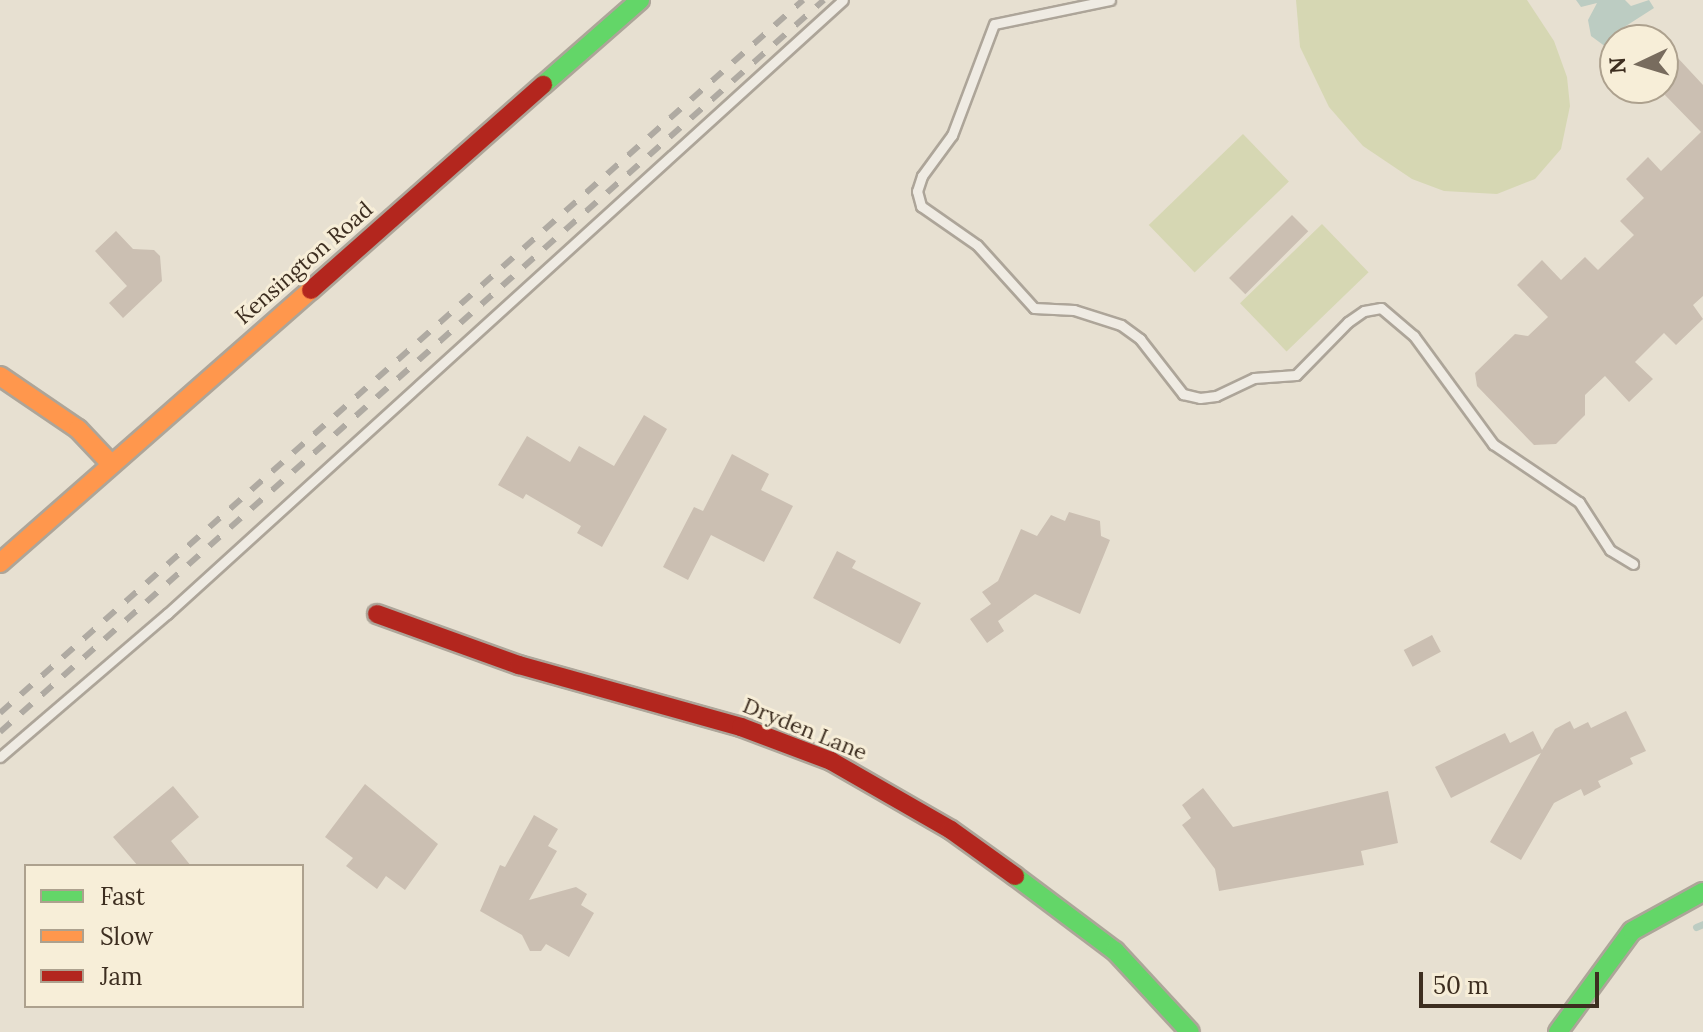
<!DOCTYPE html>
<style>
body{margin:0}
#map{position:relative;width:1703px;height:1032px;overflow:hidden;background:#e7e0d1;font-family:Lora,serif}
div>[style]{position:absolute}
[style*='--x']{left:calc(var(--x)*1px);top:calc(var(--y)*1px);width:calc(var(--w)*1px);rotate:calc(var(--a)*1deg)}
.green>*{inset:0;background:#d6d7b3;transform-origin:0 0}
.water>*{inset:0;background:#bcccc2}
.stream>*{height:7px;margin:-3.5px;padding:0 3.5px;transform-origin:3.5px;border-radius:3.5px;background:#bcccc2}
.building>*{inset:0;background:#cbbfb2;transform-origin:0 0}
.roads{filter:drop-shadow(2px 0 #ada599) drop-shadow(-2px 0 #ada599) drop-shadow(0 2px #ada599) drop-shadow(0 -2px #ada599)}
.lane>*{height:9px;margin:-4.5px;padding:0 4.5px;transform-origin:4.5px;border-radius:4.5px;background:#efebe3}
.fast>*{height:18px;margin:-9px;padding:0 9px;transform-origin:9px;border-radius:9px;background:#63d668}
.slow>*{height:18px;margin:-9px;padding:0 9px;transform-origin:9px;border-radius:9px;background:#ff974d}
.jam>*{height:18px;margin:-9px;padding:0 9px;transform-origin:9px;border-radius:9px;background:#b3261e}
.rail>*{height:6px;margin-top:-3px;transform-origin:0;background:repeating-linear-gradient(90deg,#afaaa2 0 14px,transparent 0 28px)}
span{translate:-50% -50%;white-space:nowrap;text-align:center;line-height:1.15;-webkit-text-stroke:6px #f7eed8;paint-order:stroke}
.street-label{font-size:22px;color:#3d2e20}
.legend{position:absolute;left:24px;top:864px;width:280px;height:144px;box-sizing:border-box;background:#f7eed8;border:2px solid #ada18e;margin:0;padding:10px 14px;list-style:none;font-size:24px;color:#3d2e20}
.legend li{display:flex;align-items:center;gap:16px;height:40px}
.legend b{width:40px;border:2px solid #ada18e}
.north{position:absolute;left:1599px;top:24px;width:80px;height:80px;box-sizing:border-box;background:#f7eed8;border:2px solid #ada18e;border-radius:50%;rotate:266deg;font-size:22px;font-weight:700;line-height:32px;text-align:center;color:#3d2e20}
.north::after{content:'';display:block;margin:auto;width:28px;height:36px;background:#786c5e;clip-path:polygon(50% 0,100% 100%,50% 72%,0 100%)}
.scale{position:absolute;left:1419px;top:972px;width:180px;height:36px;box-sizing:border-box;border:4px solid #3d2e20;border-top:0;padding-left:10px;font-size:24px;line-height:28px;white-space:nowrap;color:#3d2e20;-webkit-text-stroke:6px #f7eed8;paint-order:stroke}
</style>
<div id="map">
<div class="green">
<i style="clip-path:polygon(1296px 0,1527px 0,1554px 41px,1567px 77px,1570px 106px,1561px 149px,1535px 179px,1497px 194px,1444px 191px,1412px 179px,1363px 146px,1329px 107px,1300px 47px)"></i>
<i style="left:1243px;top:134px;width:66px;height:131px;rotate:46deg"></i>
<i style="left:1322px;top:224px;width:67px;height:114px;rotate:46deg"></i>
</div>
<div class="water">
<i style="clip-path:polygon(1576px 0,1625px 0,1631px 6px,1649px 0,1654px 8px,1615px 33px,1606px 47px,1591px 36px,1588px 20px,1597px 3px,1581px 7px)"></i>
</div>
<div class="stream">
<i style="--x:1696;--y:927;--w:8;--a:-23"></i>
</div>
<div class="building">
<i style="clip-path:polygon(1663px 42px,1703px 85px,1703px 296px,1693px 305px,1703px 319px,1676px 345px,1664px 333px,1635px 362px,1653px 379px,1629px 402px,1605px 376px,1585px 395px,1585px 415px,1556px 444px,1534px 445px,1477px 386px,1475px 373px,1515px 334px,1528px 336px,1548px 317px,1517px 285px,1542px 260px,1561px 280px,1585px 257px,1598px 270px,1634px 235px,1620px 221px,1644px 198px,1626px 179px,1648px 157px,1661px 171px,1701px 132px,1663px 93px)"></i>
<i style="left:1292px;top:215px;width:23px;height:89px;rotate:45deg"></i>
<i style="clip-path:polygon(116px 231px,133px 249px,154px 250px,160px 256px,162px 281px,123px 318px,109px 303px,127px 286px,95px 251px)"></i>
<i style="clip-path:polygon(644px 415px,667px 429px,602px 547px,577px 533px,581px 526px,526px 494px,523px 499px,498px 485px,527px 436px,570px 462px,579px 446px,614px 466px)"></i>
<i style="clip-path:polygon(732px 454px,769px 474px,761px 490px,793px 506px,764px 562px,711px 535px,688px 580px,663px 567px,694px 507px,703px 511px)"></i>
<i style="clip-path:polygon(1069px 512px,1100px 521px,1101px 536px,1110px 540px,1080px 614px,1035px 594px,998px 621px,1004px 631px,987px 643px,970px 619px,991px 604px,982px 592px,998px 581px,1021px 529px,1037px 536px,1051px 515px,1065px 521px)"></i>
<i style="clip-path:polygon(837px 551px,856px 561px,852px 568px,921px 603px,900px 644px,813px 598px)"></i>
<i style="left:1432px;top:635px;width:19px;height:32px;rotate:62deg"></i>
<i style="clip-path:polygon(1626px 711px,1646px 751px,1630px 758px,1633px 764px,1598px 781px,1601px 787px,1584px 796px,1581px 789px,1554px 803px,1521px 860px,1490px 842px,1541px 753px,1451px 798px,1435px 767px,1505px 733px,1510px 743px,1533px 731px,1542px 750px,1555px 729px,1570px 721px,1574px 729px,1588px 722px,1591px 728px)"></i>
<i style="clip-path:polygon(365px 784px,438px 844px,405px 890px,386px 876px,377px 889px,346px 866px,353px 858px,325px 837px)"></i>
<i style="clip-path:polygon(173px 786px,199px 817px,171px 841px,191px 866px,138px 866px,113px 837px)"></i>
<i style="clip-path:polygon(1203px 788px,1233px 827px,1388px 791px,1398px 843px,1361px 851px,1364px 865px,1219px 891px,1215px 869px,1182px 825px,1191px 818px,1182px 805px)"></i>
<i style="clip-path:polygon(534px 815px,558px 829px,548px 846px,557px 851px,529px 900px,576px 887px,587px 894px,581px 905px,594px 913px,569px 957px,546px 944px,541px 951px,530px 951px,522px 935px,480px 911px,500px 865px,505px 867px)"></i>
</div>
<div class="roads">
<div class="lane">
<i style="--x:1110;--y:0;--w:118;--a:168.3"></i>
<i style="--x:994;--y:24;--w:119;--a:110.7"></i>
<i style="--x:952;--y:135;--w:51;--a:126.2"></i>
<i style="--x:922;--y:176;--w:16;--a:108"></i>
<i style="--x:917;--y:191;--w:16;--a:75"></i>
<i style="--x:921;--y:206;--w:68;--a:34.9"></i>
<i style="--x:977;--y:245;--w:85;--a:47.9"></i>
<i style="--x:1034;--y:308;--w:40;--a:2.9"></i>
<i style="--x:1074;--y:310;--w:49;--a:17.7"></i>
<i style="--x:1121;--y:325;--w:24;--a:36"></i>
<i style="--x:1140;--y:339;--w:70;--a:52"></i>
<i style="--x:1183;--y:394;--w:17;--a:13"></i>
<i style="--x:1200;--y:398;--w:16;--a:-7"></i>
<i style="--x:1216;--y:396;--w:42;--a:-25.3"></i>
<i style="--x:1254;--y:378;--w:42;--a:-4.1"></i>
<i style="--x:1296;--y:375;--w:74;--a:-45.5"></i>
<i style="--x:1348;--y:322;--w:19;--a:-35"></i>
<i style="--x:1364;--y:311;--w:17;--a:-10"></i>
<i style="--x:1381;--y:308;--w:43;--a:40.3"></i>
<i style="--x:1414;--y:336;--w:134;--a:53.8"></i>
<i style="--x:1493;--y:444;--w:104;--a:34"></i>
<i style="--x:1579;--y:502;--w:57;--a:57.1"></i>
<i style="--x:1610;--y:550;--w:27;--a:31"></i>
<i style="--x:0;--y:757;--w:220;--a:-40.6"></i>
<i style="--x:167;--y:614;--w:913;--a:-42.25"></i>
</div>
<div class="fast">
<i style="--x:543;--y:85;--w:129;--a:-41.2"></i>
<i style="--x:1015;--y:876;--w:125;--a:36.9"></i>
<i style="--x:1115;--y:951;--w:110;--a:47.2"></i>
<i style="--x:1558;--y:1032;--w:125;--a:-53.8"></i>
<i style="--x:1632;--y:931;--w:81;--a:-28.8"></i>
</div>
<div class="slow">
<i style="--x:0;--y:376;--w:94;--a:34.2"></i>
<i style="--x:78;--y:429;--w:48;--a:46.7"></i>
<i style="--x:0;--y:563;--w:414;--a:-41.3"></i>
</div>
<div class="jam">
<i style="--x:311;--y:290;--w:310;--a:-41.5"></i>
<i style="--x:377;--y:614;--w:151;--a:19.8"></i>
<i style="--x:519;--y:665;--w:230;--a:15.6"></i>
<i style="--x:741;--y:727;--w:96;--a:20.7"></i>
<i style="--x:831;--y:761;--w:138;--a:29.9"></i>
<i style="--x:951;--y:830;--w:79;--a:35.7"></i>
</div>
</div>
<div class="rail">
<i style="--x:0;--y:713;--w:1074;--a:-41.6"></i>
<i style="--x:0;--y:732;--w:1102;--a:-41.62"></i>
</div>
<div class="street-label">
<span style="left:304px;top:263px;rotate:-41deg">Kensington Road</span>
<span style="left:805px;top:729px;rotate:22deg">Dryden Lane</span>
</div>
<ul class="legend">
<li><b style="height:10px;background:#63d668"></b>Fast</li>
<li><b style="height:10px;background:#ff974d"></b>Slow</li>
<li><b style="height:10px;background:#b3261e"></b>Jam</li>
</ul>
<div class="north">N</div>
<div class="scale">50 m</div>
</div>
